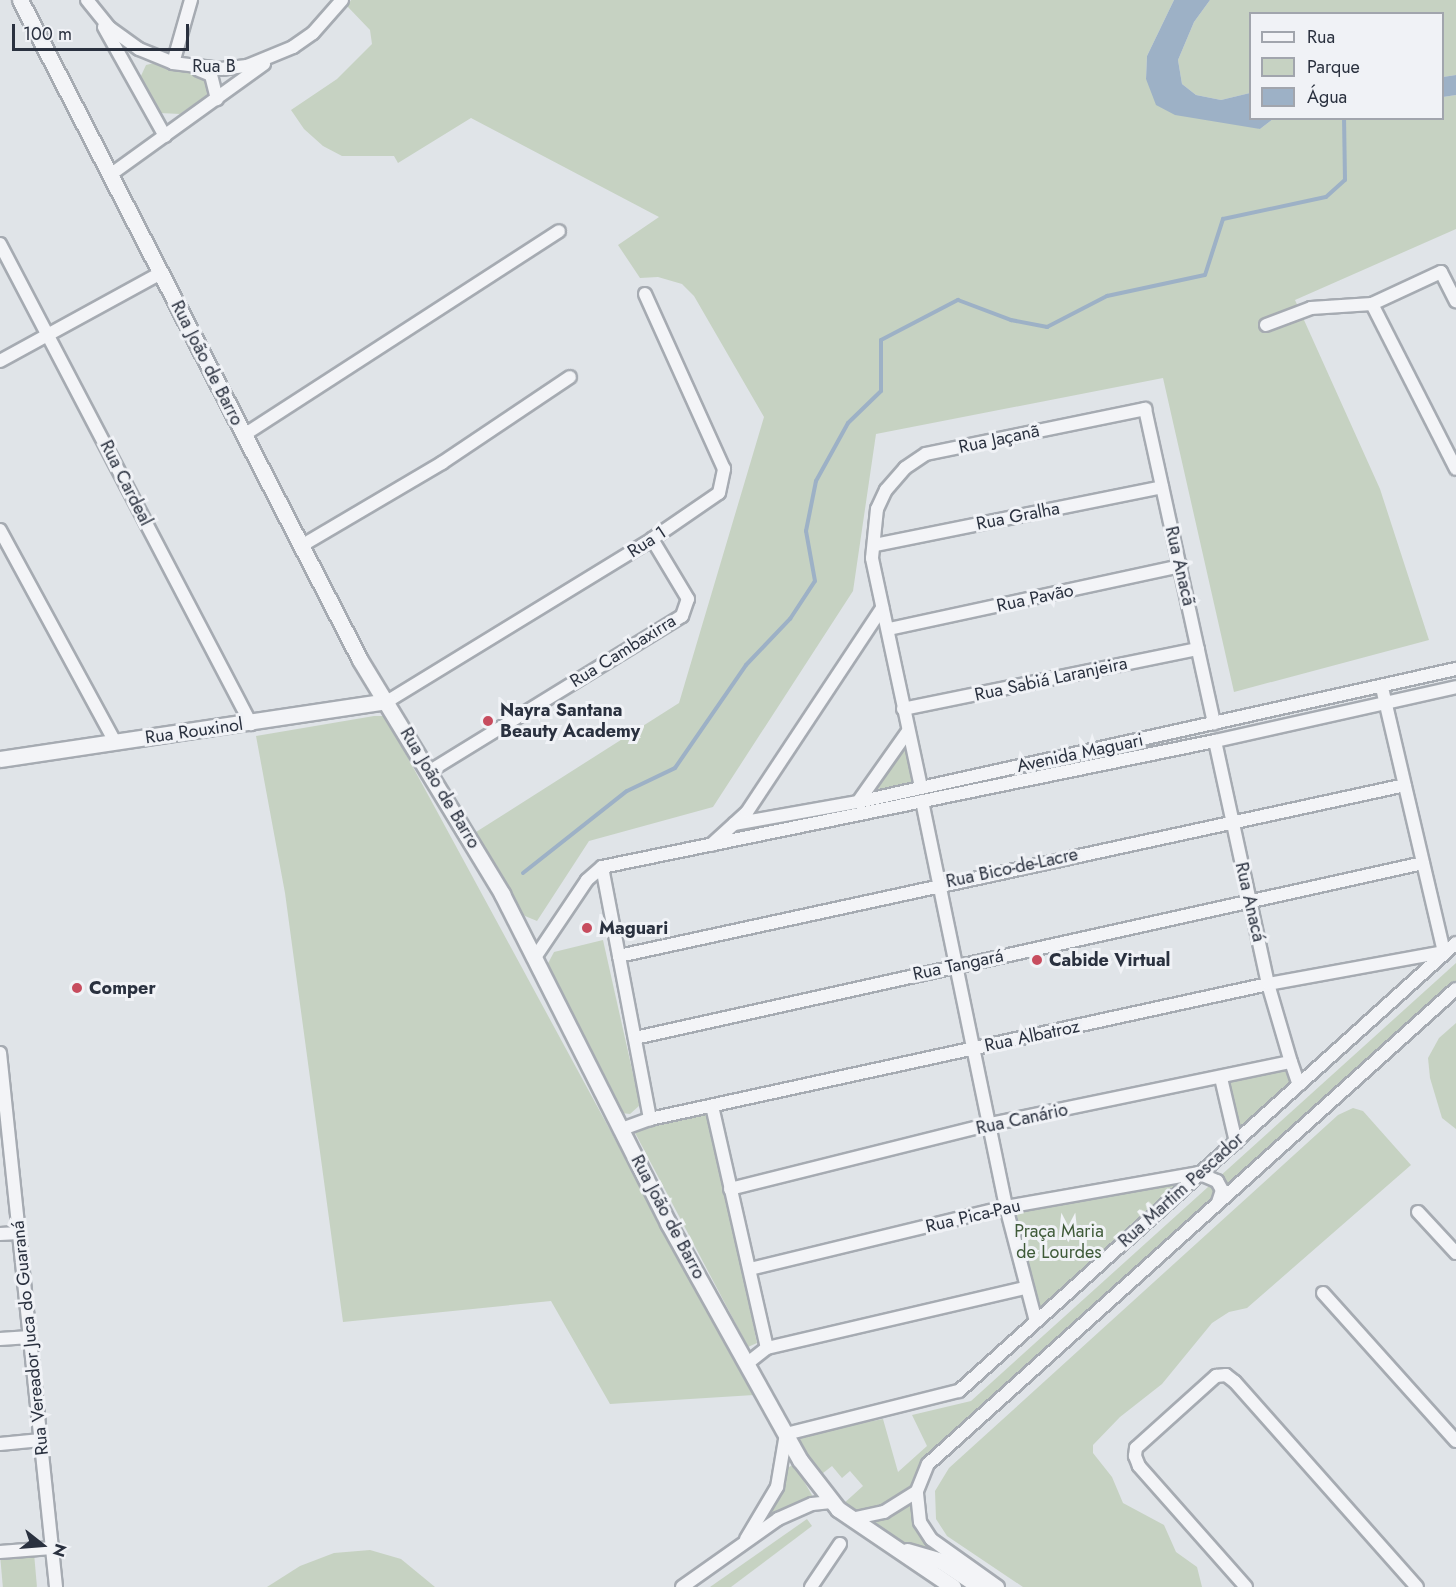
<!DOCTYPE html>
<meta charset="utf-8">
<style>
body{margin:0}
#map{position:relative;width:1456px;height:1587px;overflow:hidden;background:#e0e4e8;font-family:Jost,sans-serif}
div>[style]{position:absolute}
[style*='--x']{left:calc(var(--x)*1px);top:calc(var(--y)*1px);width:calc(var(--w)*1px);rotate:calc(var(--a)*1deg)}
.green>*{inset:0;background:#c6d2c2;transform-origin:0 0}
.water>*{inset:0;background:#9db1c6}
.stream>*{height:4px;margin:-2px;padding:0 2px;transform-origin:2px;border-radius:2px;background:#9db1c6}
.roads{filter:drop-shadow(2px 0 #a6abb2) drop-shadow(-2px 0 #a6abb2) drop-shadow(0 2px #a6abb2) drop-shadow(0 -2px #a6abb2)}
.minor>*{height:12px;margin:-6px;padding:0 6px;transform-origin:6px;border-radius:6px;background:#f3f4f7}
.tertiary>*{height:15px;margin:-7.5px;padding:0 7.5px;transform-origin:7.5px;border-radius:7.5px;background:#f3f4f7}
.dots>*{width:16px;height:16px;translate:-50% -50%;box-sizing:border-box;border:3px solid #f0f2f6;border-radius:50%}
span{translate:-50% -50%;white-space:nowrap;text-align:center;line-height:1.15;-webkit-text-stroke:6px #f0f2f6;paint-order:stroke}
.street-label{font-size:18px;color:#2a313f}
.poi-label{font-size:18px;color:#2a313f;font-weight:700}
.left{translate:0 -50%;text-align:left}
.park-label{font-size:18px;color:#3e5a38}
.legend{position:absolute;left:1249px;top:12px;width:195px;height:108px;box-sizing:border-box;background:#f0f2f6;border:2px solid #a1a5ad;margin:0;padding:8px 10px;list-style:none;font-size:18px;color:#2a313f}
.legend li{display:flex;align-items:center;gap:12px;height:30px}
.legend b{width:30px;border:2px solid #a1a5ad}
.north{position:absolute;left:12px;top:1515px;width:60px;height:60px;-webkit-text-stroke:4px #f0f2f6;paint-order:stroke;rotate:107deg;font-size:16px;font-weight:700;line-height:24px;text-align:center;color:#2a313f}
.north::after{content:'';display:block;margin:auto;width:21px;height:27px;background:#2a313f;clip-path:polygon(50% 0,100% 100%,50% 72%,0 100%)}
.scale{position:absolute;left:12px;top:24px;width:177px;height:27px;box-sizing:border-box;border:3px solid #2a313f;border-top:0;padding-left:8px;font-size:18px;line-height:21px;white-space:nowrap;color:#2a313f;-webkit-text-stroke:4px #f0f2f6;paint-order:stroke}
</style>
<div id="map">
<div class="green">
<i style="clip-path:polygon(351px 0,1174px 0,1147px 56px,1146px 79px,1260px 129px,1273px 119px,1442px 118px,1443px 97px,1456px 95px,1456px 229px,1295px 300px,1380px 489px,1429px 640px,1234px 692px,1163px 378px,876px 434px,853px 591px,713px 807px,589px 841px,537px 921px,525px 916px,514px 903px,476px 832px,679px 703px,764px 417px,694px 296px,682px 284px,658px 277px,640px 278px,618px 245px,659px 217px,471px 118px,398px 163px,394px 156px,342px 156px,323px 146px,304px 129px,291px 110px,337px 79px,372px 44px,370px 30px,347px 6px)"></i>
<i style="clip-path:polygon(1210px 0,1456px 0,1456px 75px,1443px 77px,1442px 14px,1250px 14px,1250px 93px,1221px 100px,1196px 95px,1182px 84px,1178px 60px,1194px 22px)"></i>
<i style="clip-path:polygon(158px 62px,206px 78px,207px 95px,180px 114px,160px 113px,140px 78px,146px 65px)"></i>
<i style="clip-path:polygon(374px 716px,383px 716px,389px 723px,754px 1395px,610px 1404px,551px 1301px,343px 1322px,285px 893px,256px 736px)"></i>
<i style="clip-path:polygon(905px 743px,914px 784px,866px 798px)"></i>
<i style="clip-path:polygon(603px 940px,640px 1105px,630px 1114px,621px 1113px,545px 969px,554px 952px)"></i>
<i style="clip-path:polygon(1456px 963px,1456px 985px,931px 1452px,912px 1482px,909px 1496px,917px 1530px,929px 1546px,923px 1550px,897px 1543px,842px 1505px,863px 1486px,850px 1471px,842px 1478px,832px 1466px,818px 1477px,794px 1436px,883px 1419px,898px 1472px,927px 1446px,912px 1415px,971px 1401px)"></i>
<i style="clip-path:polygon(1456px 1023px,1456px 1129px,1442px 1118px,1430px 1078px,1428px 1058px,1439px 1038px)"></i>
<i style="clip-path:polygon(1288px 1070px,1291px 1081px,1240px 1132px,1227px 1082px)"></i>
<i style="clip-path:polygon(1353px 1108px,1363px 1111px,1411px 1165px,1247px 1308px,1229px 1312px,1212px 1323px,1162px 1384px,1120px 1417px,1093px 1445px,1093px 1453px,1112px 1477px,1123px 1503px,1164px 1525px,1176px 1552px,1197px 1567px,1202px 1587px,1023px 1587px,947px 1536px,936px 1519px,935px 1491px,949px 1468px,1338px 1115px)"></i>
<i style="clip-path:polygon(704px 1112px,711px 1118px,757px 1343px,748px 1347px,633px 1129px)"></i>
<i style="clip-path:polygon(1195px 1175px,1037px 1319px,1007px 1208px)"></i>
<i style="clip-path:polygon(794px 1464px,813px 1497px,786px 1508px,761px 1526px,773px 1507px,786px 1469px)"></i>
<i style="clip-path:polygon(807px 1519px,812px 1526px,731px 1587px,710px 1587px)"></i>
<i style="clip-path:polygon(370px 1550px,401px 1559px,435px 1587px,267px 1587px,300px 1566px,334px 1553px)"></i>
<i style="left:34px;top:1553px;width:34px;height:34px;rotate:85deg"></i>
</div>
<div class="water">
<i style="clip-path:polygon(1174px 0,1210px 0,1194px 22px,1178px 60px,1182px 84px,1196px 95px,1221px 100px,1250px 93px,1250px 118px,1273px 119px,1260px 129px,1175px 115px,1156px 105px,1146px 79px,1147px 56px)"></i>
<i style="clip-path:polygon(1456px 75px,1456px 95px,1443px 97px,1443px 77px)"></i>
</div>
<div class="stream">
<i style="--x:523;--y:873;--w:132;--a:-38.3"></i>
<i style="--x:627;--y:791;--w:53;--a:-25.6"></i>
<i style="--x:675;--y:768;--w:125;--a:-55.4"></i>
<i style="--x:746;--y:665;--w:64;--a:-46.3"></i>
<i style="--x:790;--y:619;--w:45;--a:-56.7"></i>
<i style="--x:815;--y:581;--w:51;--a:-100.2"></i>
<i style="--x:806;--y:531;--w:51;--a:-78.7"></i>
<i style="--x:816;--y:481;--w:66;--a:-61.1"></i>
<i style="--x:848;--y:423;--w:46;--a:-44.1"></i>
<i style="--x:881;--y:391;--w:51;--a:-90"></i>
<i style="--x:881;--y:340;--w:87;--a:-27.5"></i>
<i style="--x:958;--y:300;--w:57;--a:20.7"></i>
<i style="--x:1011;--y:320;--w:37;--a:11"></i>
<i style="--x:1047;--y:327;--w:68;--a:-27.3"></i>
<i style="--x:1107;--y:296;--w:100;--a:-12.1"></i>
<i style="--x:1205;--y:275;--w:59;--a:-72.2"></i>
<i style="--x:1223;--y:219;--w:105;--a:-12.1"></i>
<i style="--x:1326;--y:197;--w:25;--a:-42"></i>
<i style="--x:1345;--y:180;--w:62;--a:-90.9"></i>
</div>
<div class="roads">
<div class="minor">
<i style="--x:87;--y:0;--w:36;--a:51"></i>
<i style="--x:110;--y:28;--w:36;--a:36"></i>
<i style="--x:139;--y:49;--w:37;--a:22"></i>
<i style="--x:173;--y:63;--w:48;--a:7.1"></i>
<i style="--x:221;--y:69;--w:26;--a:-7"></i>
<i style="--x:247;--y:66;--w:50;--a:-22.4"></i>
<i style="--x:293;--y:47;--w:24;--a:-35"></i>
<i style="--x:313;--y:33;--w:44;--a:-48.7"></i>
<i style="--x:104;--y:27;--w:125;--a:60.8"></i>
<i style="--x:173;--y:63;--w:66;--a:-74.1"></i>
<i style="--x:199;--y:70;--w:13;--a:23"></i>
<i style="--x:211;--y:75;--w:25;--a:76"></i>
<i style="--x:110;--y:175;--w:190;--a:-35.8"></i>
<i style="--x:0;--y:244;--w:542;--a:62.39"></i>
<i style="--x:1372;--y:304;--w:185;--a:63"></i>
<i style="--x:1266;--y:325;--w:48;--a:-20.7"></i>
<i style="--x:1311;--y:308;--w:61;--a:-3.8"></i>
<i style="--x:1372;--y:304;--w:76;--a:-24.9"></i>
<i style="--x:1441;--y:272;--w:33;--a:63"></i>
<i style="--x:0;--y:361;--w:183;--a:-28.7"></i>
<i style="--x:244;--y:435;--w:375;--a:-32.9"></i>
<i style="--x:0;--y:530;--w:241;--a:61.5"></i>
<i style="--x:875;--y:545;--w:293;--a:-11.4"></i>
<i style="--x:301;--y:546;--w:164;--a:-30.5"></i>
<i style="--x:442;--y:463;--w:154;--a:-33.9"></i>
<i style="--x:889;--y:629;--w:299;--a:-12.2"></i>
<i style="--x:388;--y:701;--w:310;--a:-31.5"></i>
<i style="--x:652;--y:539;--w:81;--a:-34.5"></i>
<i style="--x:719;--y:493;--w:25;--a:-78"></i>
<i style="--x:724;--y:469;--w:192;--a:-114.3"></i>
<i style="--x:903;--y:709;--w:301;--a:-11.5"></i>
<i style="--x:1215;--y:741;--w:249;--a:77.7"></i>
<i style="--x:1268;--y:984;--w:81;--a:73.6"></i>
<i style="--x:430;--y:771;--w:296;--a:-31.6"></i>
<i style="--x:682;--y:616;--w:18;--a:-71"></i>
<i style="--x:688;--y:599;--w:70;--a:-121"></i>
<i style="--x:921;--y:787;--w:234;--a:-102.1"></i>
<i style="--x:872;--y:558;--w:49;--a:-84.2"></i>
<i style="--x:877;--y:509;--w:21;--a:-65"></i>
<i style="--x:886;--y:490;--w:29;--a:-49"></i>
<i style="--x:905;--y:468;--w:25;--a:-34"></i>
<i style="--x:926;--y:454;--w:224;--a:-11.6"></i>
<i style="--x:1145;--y:409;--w:322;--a:77.6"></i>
<i style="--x:922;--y:801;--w:415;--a:78.3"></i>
<i style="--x:1006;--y:1207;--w:118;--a:75.3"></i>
<i style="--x:858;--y:802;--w:87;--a:-54.8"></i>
<i style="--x:734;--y:824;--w:126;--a:-10.1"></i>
<i style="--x:858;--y:802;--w:613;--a:-12.54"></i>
<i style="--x:711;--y:845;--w:49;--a:-42.5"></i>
<i style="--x:747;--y:812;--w:245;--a:-56.5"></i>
<i style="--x:602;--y:867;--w:257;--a:79.2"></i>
<i style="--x:619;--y:956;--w:804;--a:-12.27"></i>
<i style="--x:534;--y:959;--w:95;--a:-56.1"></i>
<i style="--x:587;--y:880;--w:20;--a:-41"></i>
<i style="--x:602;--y:867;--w:626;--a:-11.62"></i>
<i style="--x:1215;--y:741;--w:247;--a:-12.6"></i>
<i style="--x:635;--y:1038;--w:807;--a:-12.52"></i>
<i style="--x:0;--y:1053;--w:537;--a:84.01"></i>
<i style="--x:1221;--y:1078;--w:66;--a:76.8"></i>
<i style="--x:712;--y:1106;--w:248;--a:77.2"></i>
<i style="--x:622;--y:1129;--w:30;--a:-20"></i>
<i style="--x:650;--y:1119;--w:633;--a:-12.32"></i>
<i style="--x:1268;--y:984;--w:179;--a:-10.3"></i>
<i style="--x:1444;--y:952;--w:271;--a:-103.2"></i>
<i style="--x:730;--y:1189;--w:269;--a:-14"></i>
<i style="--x:991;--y:1124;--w:306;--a:-11.7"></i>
<i style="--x:1291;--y:1062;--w:24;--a:71"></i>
<i style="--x:1418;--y:1212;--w:56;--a:47.2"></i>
<i style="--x:0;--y:1234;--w:19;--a:-3"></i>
<i style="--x:750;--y:1269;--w:263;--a:-13.6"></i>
<i style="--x:1006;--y:1207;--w:195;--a:-10"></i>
<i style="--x:1198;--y:1173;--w:21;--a:23"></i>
<i style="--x:1217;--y:1181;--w:10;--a:61"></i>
<i style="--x:1222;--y:1190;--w:13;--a:108"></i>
<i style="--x:1323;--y:1293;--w:199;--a:48.1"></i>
<i style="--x:0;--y:1339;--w:30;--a:-4"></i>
<i style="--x:749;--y:1362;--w:23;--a:-38"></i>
<i style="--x:767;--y:1348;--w:264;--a:-13.1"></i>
<i style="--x:0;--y:1444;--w:41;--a:-5.6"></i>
<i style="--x:851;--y:1519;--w:34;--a:-12"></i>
<i style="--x:884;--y:1512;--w:39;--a:-32"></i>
<i style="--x:746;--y:1539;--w:61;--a:-59.2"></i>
<i style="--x:777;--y:1487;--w:54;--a:-80.4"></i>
<i style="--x:786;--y:1434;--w:178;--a:-14"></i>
<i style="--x:959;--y:1391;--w:669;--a:-42.03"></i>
<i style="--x:0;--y:1552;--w:52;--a:-4.4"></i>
<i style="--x:682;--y:1587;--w:118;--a:-35.3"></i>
<i style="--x:778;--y:1519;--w:37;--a:-24"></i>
<i style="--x:812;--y:1504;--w:19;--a:-6"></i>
<i style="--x:811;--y:1587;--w:52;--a:-56"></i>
<i style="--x:998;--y:1587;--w:82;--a:-144.4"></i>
<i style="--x:931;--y:1539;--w:20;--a:-123"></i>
<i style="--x:920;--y:1522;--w:31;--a:-96"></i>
<i style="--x:917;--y:1491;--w:29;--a:-68"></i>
<i style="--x:928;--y:1464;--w:710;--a:-41.98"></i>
<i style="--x:1246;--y:1587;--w:162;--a:-131.5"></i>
<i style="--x:1139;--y:1466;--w:11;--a:-112"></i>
<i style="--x:1135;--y:1456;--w:8;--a:-83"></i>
<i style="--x:1136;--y:1448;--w:108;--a:-42"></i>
<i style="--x:1216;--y:1376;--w:10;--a:-6"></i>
<i style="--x:1226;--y:1375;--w:11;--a:38"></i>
<i style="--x:1235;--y:1382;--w:274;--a:48.4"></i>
</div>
<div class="tertiary">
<i style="--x:20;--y:0;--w:742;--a:62.74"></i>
<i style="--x:360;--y:660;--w:274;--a:58.7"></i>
<i style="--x:502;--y:894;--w:369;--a:63.2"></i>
<i style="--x:668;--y:1223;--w:271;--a:60.9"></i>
<i style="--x:800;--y:1460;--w:62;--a:52.2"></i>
<i style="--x:838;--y:1509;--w:139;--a:34.1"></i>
<i style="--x:0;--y:759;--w:392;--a:-8.5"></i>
<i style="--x:907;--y:1551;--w:35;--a:16"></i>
<i style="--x:941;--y:1561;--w:47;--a:33.7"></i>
</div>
</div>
<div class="dots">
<i style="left:488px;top:721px;background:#c74c5e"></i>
<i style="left:587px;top:928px;background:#c74c5e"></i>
<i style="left:1037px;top:960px;background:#c74c5e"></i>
<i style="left:77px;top:988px;background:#c74c5e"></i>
</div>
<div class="street-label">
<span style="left:214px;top:66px">Rua B</span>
<span style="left:207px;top:363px;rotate:63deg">Rua João de Barro</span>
<span style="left:999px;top:439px;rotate:-12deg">Rua Jaçanã</span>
<span style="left:126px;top:483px;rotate:63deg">Rua Cardeal</span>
<span style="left:1018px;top:516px;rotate:-11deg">Rua Gralha</span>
<span style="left:647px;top:542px;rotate:-33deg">Rua 1</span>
<span style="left:1180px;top:566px;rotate:77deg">Rua Anacã</span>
<span style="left:1035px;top:598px;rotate:-12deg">Rua Pavão</span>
<span style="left:623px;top:651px;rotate:-32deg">Rua Cambaxirra</span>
<span style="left:1051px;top:679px;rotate:-12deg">Rua Sabiá Laranjeira</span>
<span style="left:194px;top:731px;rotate:-8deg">Rua Rouxinol</span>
<span style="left:1080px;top:753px;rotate:-12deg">Avenida Maguari</span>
<span style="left:440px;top:788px;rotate:59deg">Rua João de Barro</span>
<span style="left:1012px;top:868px;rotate:-12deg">Rua Bico-de-Lacre</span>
<span style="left:1250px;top:902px;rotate:77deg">Rua Anacá</span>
<span style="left:958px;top:965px;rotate:-12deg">Rua Tangará</span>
<span style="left:1032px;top:1036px;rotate:-12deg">Rua Albatroz</span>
<span style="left:1022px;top:1119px;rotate:-12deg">Rua Canário</span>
<span style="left:1181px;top:1190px;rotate:-42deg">Rua Martim Pescador</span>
<span style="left:973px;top:1216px;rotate:-13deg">Rua Pica-Pau</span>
<span style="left:668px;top:1217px;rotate:62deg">Rua João de Barro</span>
<span style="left:30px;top:1338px;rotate:-96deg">Rua Vereador Juca do Guaraná</span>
</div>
<div class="poi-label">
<span class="left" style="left:500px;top:721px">Nayra Santana<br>Beauty Academy</span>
<span class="left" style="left:599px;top:928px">Maguari</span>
<span class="left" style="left:1049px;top:960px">Cabide Virtual</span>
<span class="left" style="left:89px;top:988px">Comper</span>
</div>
<div class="park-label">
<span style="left:1059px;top:1242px">Praça Maria<br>de Lourdes</span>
</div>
<ul class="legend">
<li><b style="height:8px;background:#f3f4f7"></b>Rua</li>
<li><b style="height:16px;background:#c6d2c2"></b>Parque</li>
<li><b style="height:16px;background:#9db1c6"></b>Água</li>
</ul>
<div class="north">N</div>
<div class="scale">100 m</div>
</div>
